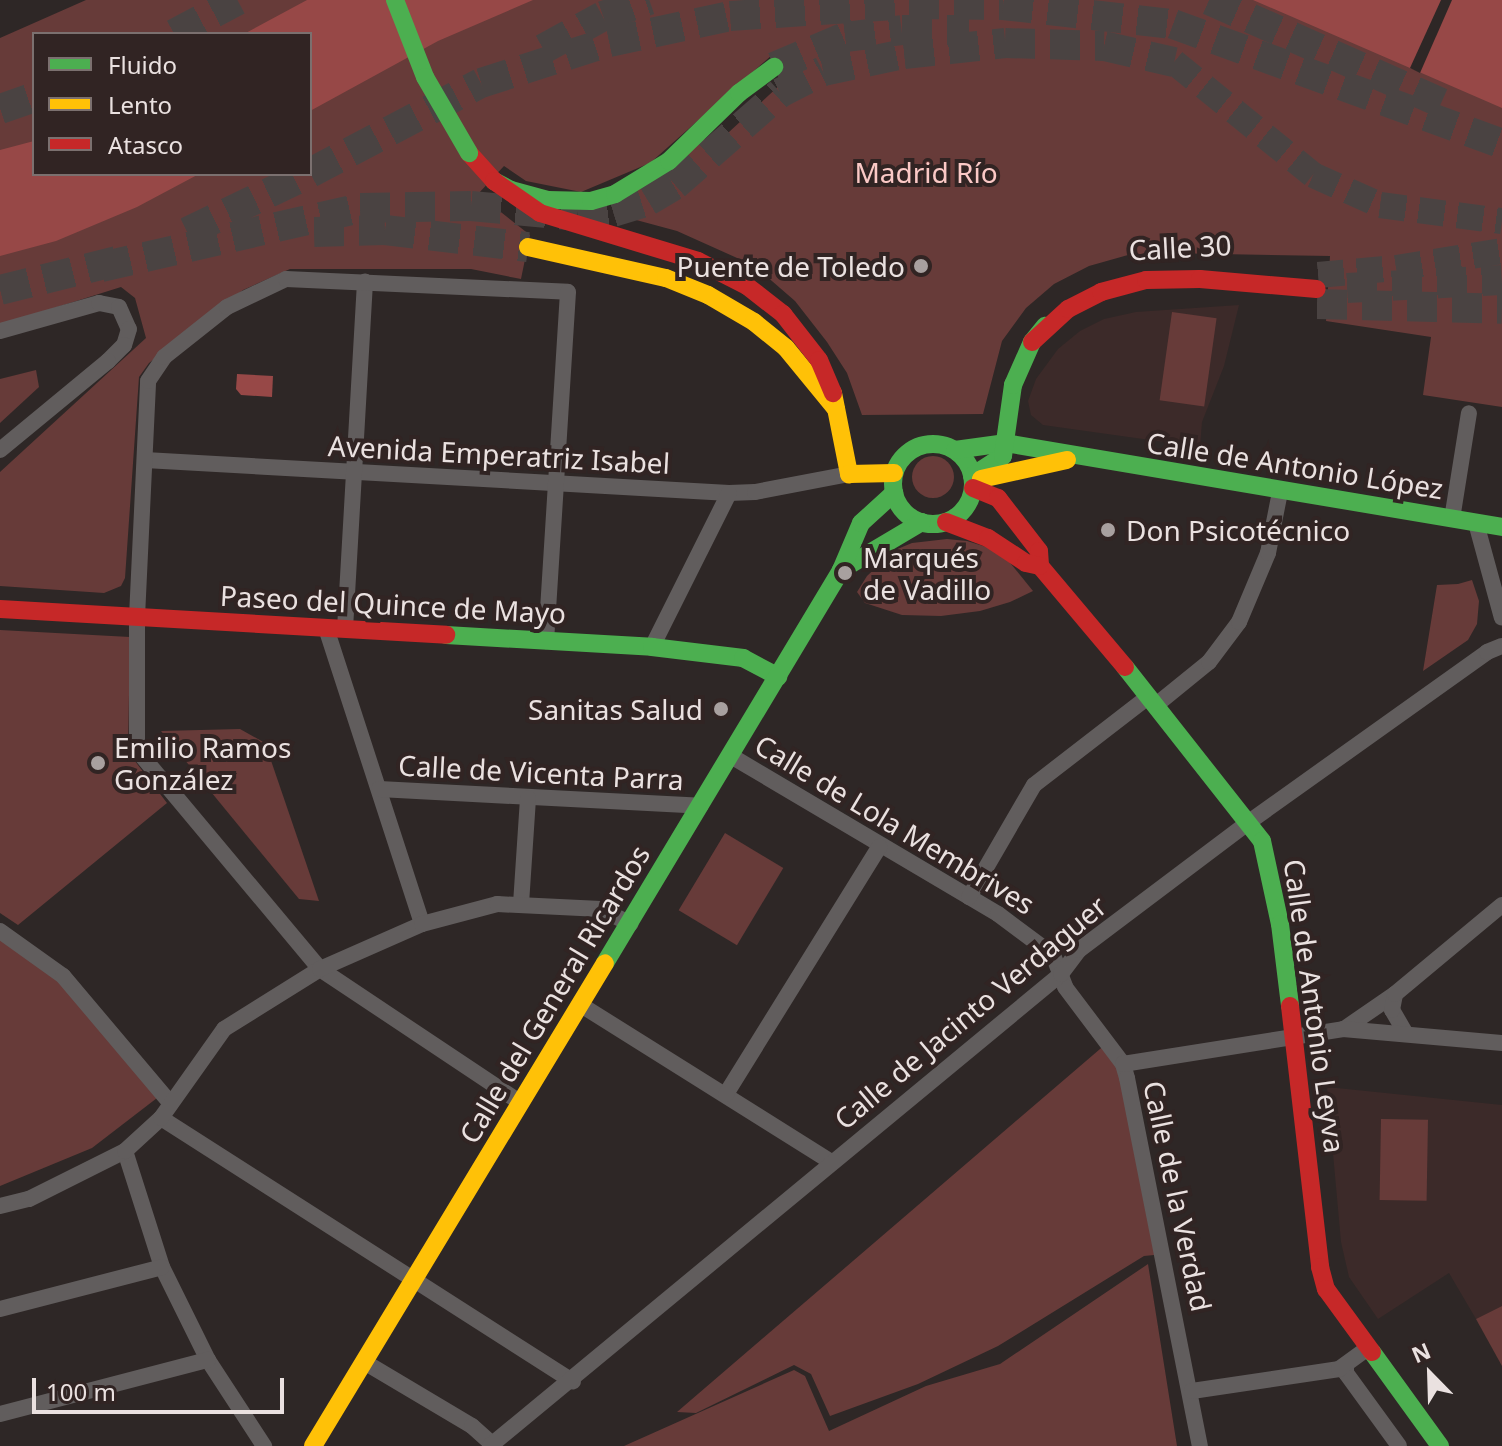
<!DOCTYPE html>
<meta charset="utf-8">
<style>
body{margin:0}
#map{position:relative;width:1502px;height:1446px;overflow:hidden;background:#2e2726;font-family:"Noto Sans",sans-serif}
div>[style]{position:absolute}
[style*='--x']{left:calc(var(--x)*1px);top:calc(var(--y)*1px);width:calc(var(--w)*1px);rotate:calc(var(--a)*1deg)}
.built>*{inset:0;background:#3c2a29}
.green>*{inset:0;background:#673b39;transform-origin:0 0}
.round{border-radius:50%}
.water>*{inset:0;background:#974847}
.pier>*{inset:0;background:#2e2726}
.primary-tunnel>*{height:26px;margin-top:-13px;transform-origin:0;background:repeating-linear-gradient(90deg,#4a4342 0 26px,transparent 0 39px)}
.highway-tunnel>*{height:30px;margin-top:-15px;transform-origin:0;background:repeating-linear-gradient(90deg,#4a4342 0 30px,transparent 0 45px)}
.street>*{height:16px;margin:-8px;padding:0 8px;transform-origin:8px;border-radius:8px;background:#615d5d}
.fast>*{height:18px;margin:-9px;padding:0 9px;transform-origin:9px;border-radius:9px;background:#4caf50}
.fast>.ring{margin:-9px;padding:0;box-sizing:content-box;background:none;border:18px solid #4caf50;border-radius:50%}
.slow>*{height:18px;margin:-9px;padding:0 9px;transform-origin:9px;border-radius:9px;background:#ffc107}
.jam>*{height:18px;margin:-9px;padding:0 9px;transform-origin:9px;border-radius:9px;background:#c62828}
.fast-bridge>*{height:18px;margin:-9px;padding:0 9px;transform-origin:9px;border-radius:9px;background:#4caf50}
.dots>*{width:22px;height:22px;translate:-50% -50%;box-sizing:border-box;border:4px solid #312423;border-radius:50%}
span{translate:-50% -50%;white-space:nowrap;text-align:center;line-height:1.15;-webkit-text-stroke:8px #312423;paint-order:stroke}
.park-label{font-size:28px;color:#fbc9c6}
.street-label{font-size:28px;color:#eae1e0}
.poi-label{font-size:28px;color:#eae1e0}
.right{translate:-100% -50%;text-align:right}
.left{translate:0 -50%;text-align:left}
.legend{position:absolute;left:32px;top:32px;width:280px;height:144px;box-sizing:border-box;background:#312423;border:2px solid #7b706f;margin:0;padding:10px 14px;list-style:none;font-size:24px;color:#eae1e0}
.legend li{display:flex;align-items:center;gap:16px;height:40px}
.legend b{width:40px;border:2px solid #7b706f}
.north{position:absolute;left:1390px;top:1334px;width:80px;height:80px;-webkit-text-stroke:6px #312423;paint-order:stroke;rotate:337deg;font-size:22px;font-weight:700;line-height:32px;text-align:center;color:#eae1e0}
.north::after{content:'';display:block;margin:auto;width:28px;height:36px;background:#eae1e0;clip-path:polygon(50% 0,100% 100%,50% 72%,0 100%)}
.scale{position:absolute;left:32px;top:1378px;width:252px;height:36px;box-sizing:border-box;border:4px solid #eae1e0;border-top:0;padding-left:10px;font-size:24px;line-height:28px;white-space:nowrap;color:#eae1e0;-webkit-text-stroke:6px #312423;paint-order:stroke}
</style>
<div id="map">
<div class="built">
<i style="clip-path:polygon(1239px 305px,1224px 366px,1202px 422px,1200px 447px,1043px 425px,1031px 415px,1028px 401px,1036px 379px,1058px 349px,1080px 331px,1104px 319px,1136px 312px)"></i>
<i style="clip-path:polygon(1327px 1087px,1502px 1105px,1502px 1306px,1476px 1319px,1449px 1273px,1378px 1319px,1349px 1277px,1341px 1242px)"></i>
</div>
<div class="green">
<i style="clip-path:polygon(evenodd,86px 0,1502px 0,1502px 407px,1423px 395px,1431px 337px,1326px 321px,1330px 256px,1164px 253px,1128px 255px,1089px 266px,1054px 284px,1026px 308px,1002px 341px,983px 414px,862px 415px,847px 373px,827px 342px,795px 301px,765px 275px,746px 262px,677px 231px,614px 214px,615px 205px,703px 139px,716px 144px,782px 83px,772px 55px,650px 163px,581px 192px,526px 181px,504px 166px,478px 194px,530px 235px,521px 279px,471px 269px,290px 269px,243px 290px,149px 363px,139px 377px,125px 578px,121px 586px,104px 593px,0 586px,0 472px,146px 338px,135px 298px,121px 287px,0 325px,0 38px,86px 0,34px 34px,310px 34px,310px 174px,34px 174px,34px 34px)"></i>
<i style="left:1172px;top:312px;width:45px;height:89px;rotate:8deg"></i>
<i style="clip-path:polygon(36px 370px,39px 387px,0 423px,0 379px)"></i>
<i class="round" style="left:912px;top:456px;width:42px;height:42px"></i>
<i style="clip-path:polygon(947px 539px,967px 541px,993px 549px,1007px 559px,1033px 591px,1010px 602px,980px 611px,941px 616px,902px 615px,865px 603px,857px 592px,867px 576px,895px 550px,912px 543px)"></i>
<i style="clip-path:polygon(1472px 580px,1479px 601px,1477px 624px,1468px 640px,1423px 671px,1437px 585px,1458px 584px)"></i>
<i style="clip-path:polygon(0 630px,130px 637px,128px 752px,167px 803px,18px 925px,0 913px)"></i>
<i style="clip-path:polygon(240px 729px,265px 743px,319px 901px,299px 899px,161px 731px)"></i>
<i style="left:725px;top:833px;width:68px;height:90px;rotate:31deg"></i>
<i style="clip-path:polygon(0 935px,51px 968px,157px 1098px,92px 1148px,0 1186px)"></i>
<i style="clip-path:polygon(1107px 1043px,1123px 1064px,1164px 1254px,1144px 1256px,998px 1346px,918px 1384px,830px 1416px,811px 1374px,794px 1365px,696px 1413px,677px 1412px)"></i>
<i style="left:1381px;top:1119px;width:47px;height:81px;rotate:1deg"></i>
<i style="clip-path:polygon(1148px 1264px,1177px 1446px,624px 1446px,794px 1370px,805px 1376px,829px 1431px,926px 1386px,1000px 1364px)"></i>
<i style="clip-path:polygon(1502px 1306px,1502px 1366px,1476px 1319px)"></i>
</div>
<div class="water">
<i style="clip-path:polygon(307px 0,533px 0,438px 41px,310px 111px,310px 34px,244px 34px)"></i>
<i style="clip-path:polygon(1253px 0,1502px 0,1502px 108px,1410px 68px)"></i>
<i style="clip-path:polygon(34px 141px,34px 174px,199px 174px,137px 207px,56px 241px,0 256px,0 150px)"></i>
<i style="clip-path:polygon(237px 374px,273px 376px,272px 397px,241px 395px,236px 389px)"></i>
</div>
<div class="pier">
<i style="clip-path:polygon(1441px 0,1452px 0,1420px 73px,1410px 68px)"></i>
</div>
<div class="primary-tunnel">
<i style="--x:1174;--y:62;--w:179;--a:39.1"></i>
<i style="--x:1313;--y:175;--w:73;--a:24.1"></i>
<i style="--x:1380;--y:205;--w:123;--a:7.5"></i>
<i style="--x:1318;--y:275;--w:78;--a:-5.1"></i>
<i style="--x:1396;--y:268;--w:107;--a:-9.1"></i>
</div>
<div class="highway-tunnel">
<i style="--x:1209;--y:0;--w:254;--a:23.9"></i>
<i style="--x:174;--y:34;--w:72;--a:-28"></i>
<i style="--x:543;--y:49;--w:68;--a:-28.8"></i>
<i style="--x:603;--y:16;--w:49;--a:-19.2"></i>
<i style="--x:774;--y:67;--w:77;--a:-22.9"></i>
<i style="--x:845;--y:37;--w:57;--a:-7"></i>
<i style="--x:902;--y:30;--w:67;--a:0"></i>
<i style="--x:0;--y:109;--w:36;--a:-19"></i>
<i style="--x:310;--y:173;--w:193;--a:-27.8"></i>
<i style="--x:481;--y:83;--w:134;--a:-17.8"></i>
<i style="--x:609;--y:42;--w:124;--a:-12.1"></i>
<i style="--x:730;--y:16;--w:179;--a:-3.8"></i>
<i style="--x:909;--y:4;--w:94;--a:0.6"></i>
<i style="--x:1003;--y:5;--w:171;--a:6.4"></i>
<i style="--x:1173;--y:24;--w:350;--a:20"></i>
<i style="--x:187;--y:232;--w:134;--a:-25.6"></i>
<i style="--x:314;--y:232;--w:71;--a:-1.6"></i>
<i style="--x:385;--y:230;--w:144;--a:6.8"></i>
<i style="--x:101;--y:267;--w:266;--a:-12.8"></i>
<i style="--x:360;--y:208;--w:111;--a:-1"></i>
<i style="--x:471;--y:206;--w:107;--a:5.3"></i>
<i style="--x:578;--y:216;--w:35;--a:-7"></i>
<i style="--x:613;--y:212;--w:37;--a:-17"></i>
<i style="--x:648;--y:201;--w:31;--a:-31"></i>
<i style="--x:675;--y:185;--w:140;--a:-41.2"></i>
<i style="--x:780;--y:93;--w:48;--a:-27.1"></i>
<i style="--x:823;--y:71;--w:83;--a:-11.9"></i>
<i style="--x:904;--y:54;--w:102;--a:-6.2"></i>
<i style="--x:1005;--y:43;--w:99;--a:1.7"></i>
<i style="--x:1104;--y:46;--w:72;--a:12.9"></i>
<i style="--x:1347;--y:288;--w:155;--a:-3"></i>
<i style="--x:0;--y:290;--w:121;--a:-13.9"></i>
<i style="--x:1317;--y:304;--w:185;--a:1.5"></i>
</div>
<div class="street">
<i style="--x:0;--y:331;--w:103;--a:-15.8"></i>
<i style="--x:99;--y:303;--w:20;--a:11"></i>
<i style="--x:119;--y:307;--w:24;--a:66"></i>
<i style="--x:129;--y:329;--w:17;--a:107"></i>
<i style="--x:124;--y:345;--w:23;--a:135"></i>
<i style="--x:108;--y:361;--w:140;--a:140.5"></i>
<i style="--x:145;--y:460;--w:585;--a:3.23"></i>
<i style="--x:729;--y:493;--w:26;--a:-2"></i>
<i style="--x:755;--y:492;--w:96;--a:-10.8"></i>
<i style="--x:1452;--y:519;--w:107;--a:-80.9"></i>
<i style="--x:1476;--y:523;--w:98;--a:74.7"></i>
<i style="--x:326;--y:628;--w:311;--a:72"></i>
<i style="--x:345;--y:629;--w:348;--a:-86.7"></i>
<i style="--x:652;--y:647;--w:172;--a:-63.4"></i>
<i style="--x:1156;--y:705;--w:68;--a:-39.1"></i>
<i style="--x:1209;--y:662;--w:50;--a:-53.1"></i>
<i style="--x:1239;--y:622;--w:75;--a:-67.2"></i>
<i style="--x:1268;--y:553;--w:62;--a:-78.9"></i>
<i style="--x:731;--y:756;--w:310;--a:30.6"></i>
<i style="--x:998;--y:914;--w:69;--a:36.7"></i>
<i style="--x:1053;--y:955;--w:34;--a:69"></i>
<i style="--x:1065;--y:987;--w:96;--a:53"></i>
<i style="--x:1123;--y:1064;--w:15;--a:74"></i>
<i style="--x:1127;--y:1078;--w:375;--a:78.8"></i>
<i style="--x:379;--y:789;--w:322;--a:3"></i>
<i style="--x:969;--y:897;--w:129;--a:-59.9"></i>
<i style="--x:1034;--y:785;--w:145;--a:-37.7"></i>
<i style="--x:521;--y:904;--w:106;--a:-86.2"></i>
<i style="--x:0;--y:931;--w:77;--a:35.5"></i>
<i style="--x:63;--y:976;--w:167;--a:49.8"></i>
<i style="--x:581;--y:1005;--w:295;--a:32.1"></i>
<i style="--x:1344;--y:1029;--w:62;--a:-34.5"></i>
<i style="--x:1406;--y:1034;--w:28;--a:-120"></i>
<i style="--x:1392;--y:1010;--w:16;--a:-79"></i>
<i style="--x:1395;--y:994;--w:139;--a:-39.8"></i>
<i style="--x:1123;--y:1064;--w:223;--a:-9"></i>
<i style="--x:1343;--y:1029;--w:160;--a:5"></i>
<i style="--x:726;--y:1094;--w:291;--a:-58.2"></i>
<i style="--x:521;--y:1103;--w:242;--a:-146.3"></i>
<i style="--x:320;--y:969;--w:285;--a:-129.9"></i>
<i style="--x:137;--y:750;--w:133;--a:-90"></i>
<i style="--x:137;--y:617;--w:236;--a:-87.3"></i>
<i style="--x:148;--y:381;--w:29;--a:-56"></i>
<i style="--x:164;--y:357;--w:80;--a:-38.4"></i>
<i style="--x:227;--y:307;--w:65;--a:-25.4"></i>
<i style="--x:286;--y:279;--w:282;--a:2.6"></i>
<i style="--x:568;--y:292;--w:350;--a:93.6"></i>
<i style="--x:161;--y:1118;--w:489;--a:32.6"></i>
<i style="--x:125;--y:1151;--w:122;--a:72.3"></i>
<i style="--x:162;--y:1267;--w:104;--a:63.7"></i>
<i style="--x:208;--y:1360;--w:103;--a:56.9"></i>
<i style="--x:0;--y:1206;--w:30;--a:-14"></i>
<i style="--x:29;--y:1199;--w:107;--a:-26.6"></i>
<i style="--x:125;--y:1151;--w:49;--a:-42.5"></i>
<i style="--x:161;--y:1118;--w:109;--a:-54.7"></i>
<i style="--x:224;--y:1029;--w:113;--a:-32"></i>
<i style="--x:320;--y:969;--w:111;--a:-23.8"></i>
<i style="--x:422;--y:924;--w:78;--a:-14.9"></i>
<i style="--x:497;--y:904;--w:104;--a:2.8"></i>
<i style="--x:601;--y:909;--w:33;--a:27"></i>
<i style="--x:0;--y:1309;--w:167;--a:-14.5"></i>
<i style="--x:366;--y:1363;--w:123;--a:30.7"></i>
<i style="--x:472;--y:1426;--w:27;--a:42"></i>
<i style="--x:1346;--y:1365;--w:8;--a:90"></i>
<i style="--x:1346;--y:1373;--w:90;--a:54"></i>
<i style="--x:1192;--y:1391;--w:149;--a:-8.5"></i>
<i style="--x:1339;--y:1369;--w:34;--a:-36"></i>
<i style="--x:0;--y:1414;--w:215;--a:-14.6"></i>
<i style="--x:490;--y:1446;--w:741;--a:-39.58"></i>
<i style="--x:1061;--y:974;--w:30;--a:-53"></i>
<i style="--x:1079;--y:950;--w:213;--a:-37"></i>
<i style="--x:1249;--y:822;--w:292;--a:-35.5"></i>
<i style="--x:1487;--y:652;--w:16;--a:-22"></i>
</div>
<div class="fast">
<i style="--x:494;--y:181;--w:19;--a:28"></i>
<i style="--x:511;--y:190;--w:38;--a:15"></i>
<i style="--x:548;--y:200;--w:43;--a:1.3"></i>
<i style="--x:591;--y:201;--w:25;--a:-16"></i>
<i style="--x:615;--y:194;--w:63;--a:-31.4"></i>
<i style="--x:669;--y:161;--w:98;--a:-44.2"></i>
<i style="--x:739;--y:93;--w:44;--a:-36.6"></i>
<i class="ring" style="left:893px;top:444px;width:62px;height:62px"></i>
<i style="--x:955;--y:450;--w:50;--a:-8"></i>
<i style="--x:1005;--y:443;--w:504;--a:9.59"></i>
<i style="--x:972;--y:476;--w:37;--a:-33"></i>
<i style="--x:1003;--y:456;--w:72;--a:-82"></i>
<i style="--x:1013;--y:385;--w:47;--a:-66.2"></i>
<i style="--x:1032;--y:342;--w:21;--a:-51"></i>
<i style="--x:841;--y:570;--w:94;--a:-30.7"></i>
<i style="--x:446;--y:635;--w:206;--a:3.3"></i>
<i style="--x:652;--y:647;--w:92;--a:6.9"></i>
<i style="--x:743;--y:658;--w:40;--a:28"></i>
<i style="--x:1125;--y:667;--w:221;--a:51.8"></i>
<i style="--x:1262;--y:841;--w:85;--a:77.8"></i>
<i style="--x:1280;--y:924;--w:83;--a:83"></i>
<i style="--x:605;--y:963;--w:458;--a:-59"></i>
<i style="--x:841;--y:570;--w:51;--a:-66.9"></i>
<i style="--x:861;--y:523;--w:45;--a:-42.3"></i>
<i style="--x:1372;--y:1352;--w:116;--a:54.1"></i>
</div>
<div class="slow">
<i style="--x:528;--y:247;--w:141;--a:12.7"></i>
<i style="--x:666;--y:278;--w:45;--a:22"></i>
<i style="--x:708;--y:295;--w:53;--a:30.4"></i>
<i style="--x:754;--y:322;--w:41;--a:39.1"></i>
<i style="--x:786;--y:348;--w:79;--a:50.7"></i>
<i style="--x:833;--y:393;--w:83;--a:78.8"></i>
<i style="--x:849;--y:474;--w:45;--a:-1.3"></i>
<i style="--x:981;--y:479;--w:88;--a:-12.5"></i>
<i style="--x:313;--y:1446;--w:564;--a:-58.84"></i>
</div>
<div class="jam">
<i style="--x:469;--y:153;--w:38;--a:48"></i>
<i style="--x:494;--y:181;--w:56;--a:34.8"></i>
<i style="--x:540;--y:213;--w:165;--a:16.9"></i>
<i style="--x:698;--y:261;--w:55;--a:27"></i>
<i style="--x:747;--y:286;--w:46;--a:37.9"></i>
<i style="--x:783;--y:314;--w:58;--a:52"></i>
<i style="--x:819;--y:360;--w:36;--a:67"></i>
<i style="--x:1032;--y:342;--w:49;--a:-42.5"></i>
<i style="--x:1068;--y:309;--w:37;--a:-27"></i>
<i style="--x:1101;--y:292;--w:47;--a:-14.9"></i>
<i style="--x:1146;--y:280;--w:54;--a:-1.1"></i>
<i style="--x:1200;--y:279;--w:117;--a:4.9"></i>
<i style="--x:973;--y:488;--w:27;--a:22"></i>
<i style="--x:998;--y:498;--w:67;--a:52.3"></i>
<i style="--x:1039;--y:551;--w:15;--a:86"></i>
<i style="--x:1040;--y:566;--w:132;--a:49.9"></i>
<i style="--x:946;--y:522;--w:45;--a:20.9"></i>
<i style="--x:988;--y:538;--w:45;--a:33.3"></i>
<i style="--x:1026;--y:563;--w:14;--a:12"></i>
<i style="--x:0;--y:609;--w:447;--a:3.3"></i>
<i style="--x:1290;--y:1006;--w:263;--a:83.4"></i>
<i style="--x:1320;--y:1267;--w:23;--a:75"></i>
<i style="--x:1326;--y:1289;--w:78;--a:53.9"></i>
</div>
<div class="fast-bridge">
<i style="--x:395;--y:0;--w:83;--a:68.7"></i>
<i style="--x:425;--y:77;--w:88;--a:59.9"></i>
</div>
<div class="dots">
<i style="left:921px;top:266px;background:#a8a09f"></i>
<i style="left:1108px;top:530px;background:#a8a09f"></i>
<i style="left:845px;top:573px;background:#a8a09f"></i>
<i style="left:721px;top:709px;background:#a8a09f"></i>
<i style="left:98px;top:763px;background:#a8a09f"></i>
</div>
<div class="park-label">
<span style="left:926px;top:172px">Madrid Río</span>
</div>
<div class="street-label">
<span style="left:1180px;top:247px;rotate:-3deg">Calle 30</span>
<span style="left:499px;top:454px;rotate:3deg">Avenida Emperatriz Isabel</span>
<span style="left:1295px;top:465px;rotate:9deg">Calle de Antonio López</span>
<span style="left:393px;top:604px;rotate:3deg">Paseo del Quince de Mayo</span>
<span style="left:541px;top:772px;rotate:3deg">Calle de Vicenta Parra</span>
<span style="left:895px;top:824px;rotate:31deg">Calle de Lola Membrives</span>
<span style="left:554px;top:994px;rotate:-59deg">Calle del General Ricardos</span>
<span style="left:1315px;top:1006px;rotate:82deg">Calle de Antonio Leyva</span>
<span style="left:970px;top:1012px;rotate:-40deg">Calle de Jacinto Verdaguer</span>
<span style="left:1178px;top:1196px;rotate:78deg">Calle de la Verdad</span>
</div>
<div class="poi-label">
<span class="right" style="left:905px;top:266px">Puente de Toledo</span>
<span class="left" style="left:1126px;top:530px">Don Psicotécnico</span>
<span class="left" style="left:863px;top:573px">Marqués<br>de Vadillo</span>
<span class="right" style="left:703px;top:709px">Sanitas Salud</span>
<span class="left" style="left:114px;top:763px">Emilio Ramos<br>González</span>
</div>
<ul class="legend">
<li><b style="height:10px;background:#4caf50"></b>Fluido</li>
<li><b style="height:10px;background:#ffc107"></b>Lento</li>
<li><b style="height:10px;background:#c62828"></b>Atasco</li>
</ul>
<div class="north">N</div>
<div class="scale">100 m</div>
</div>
